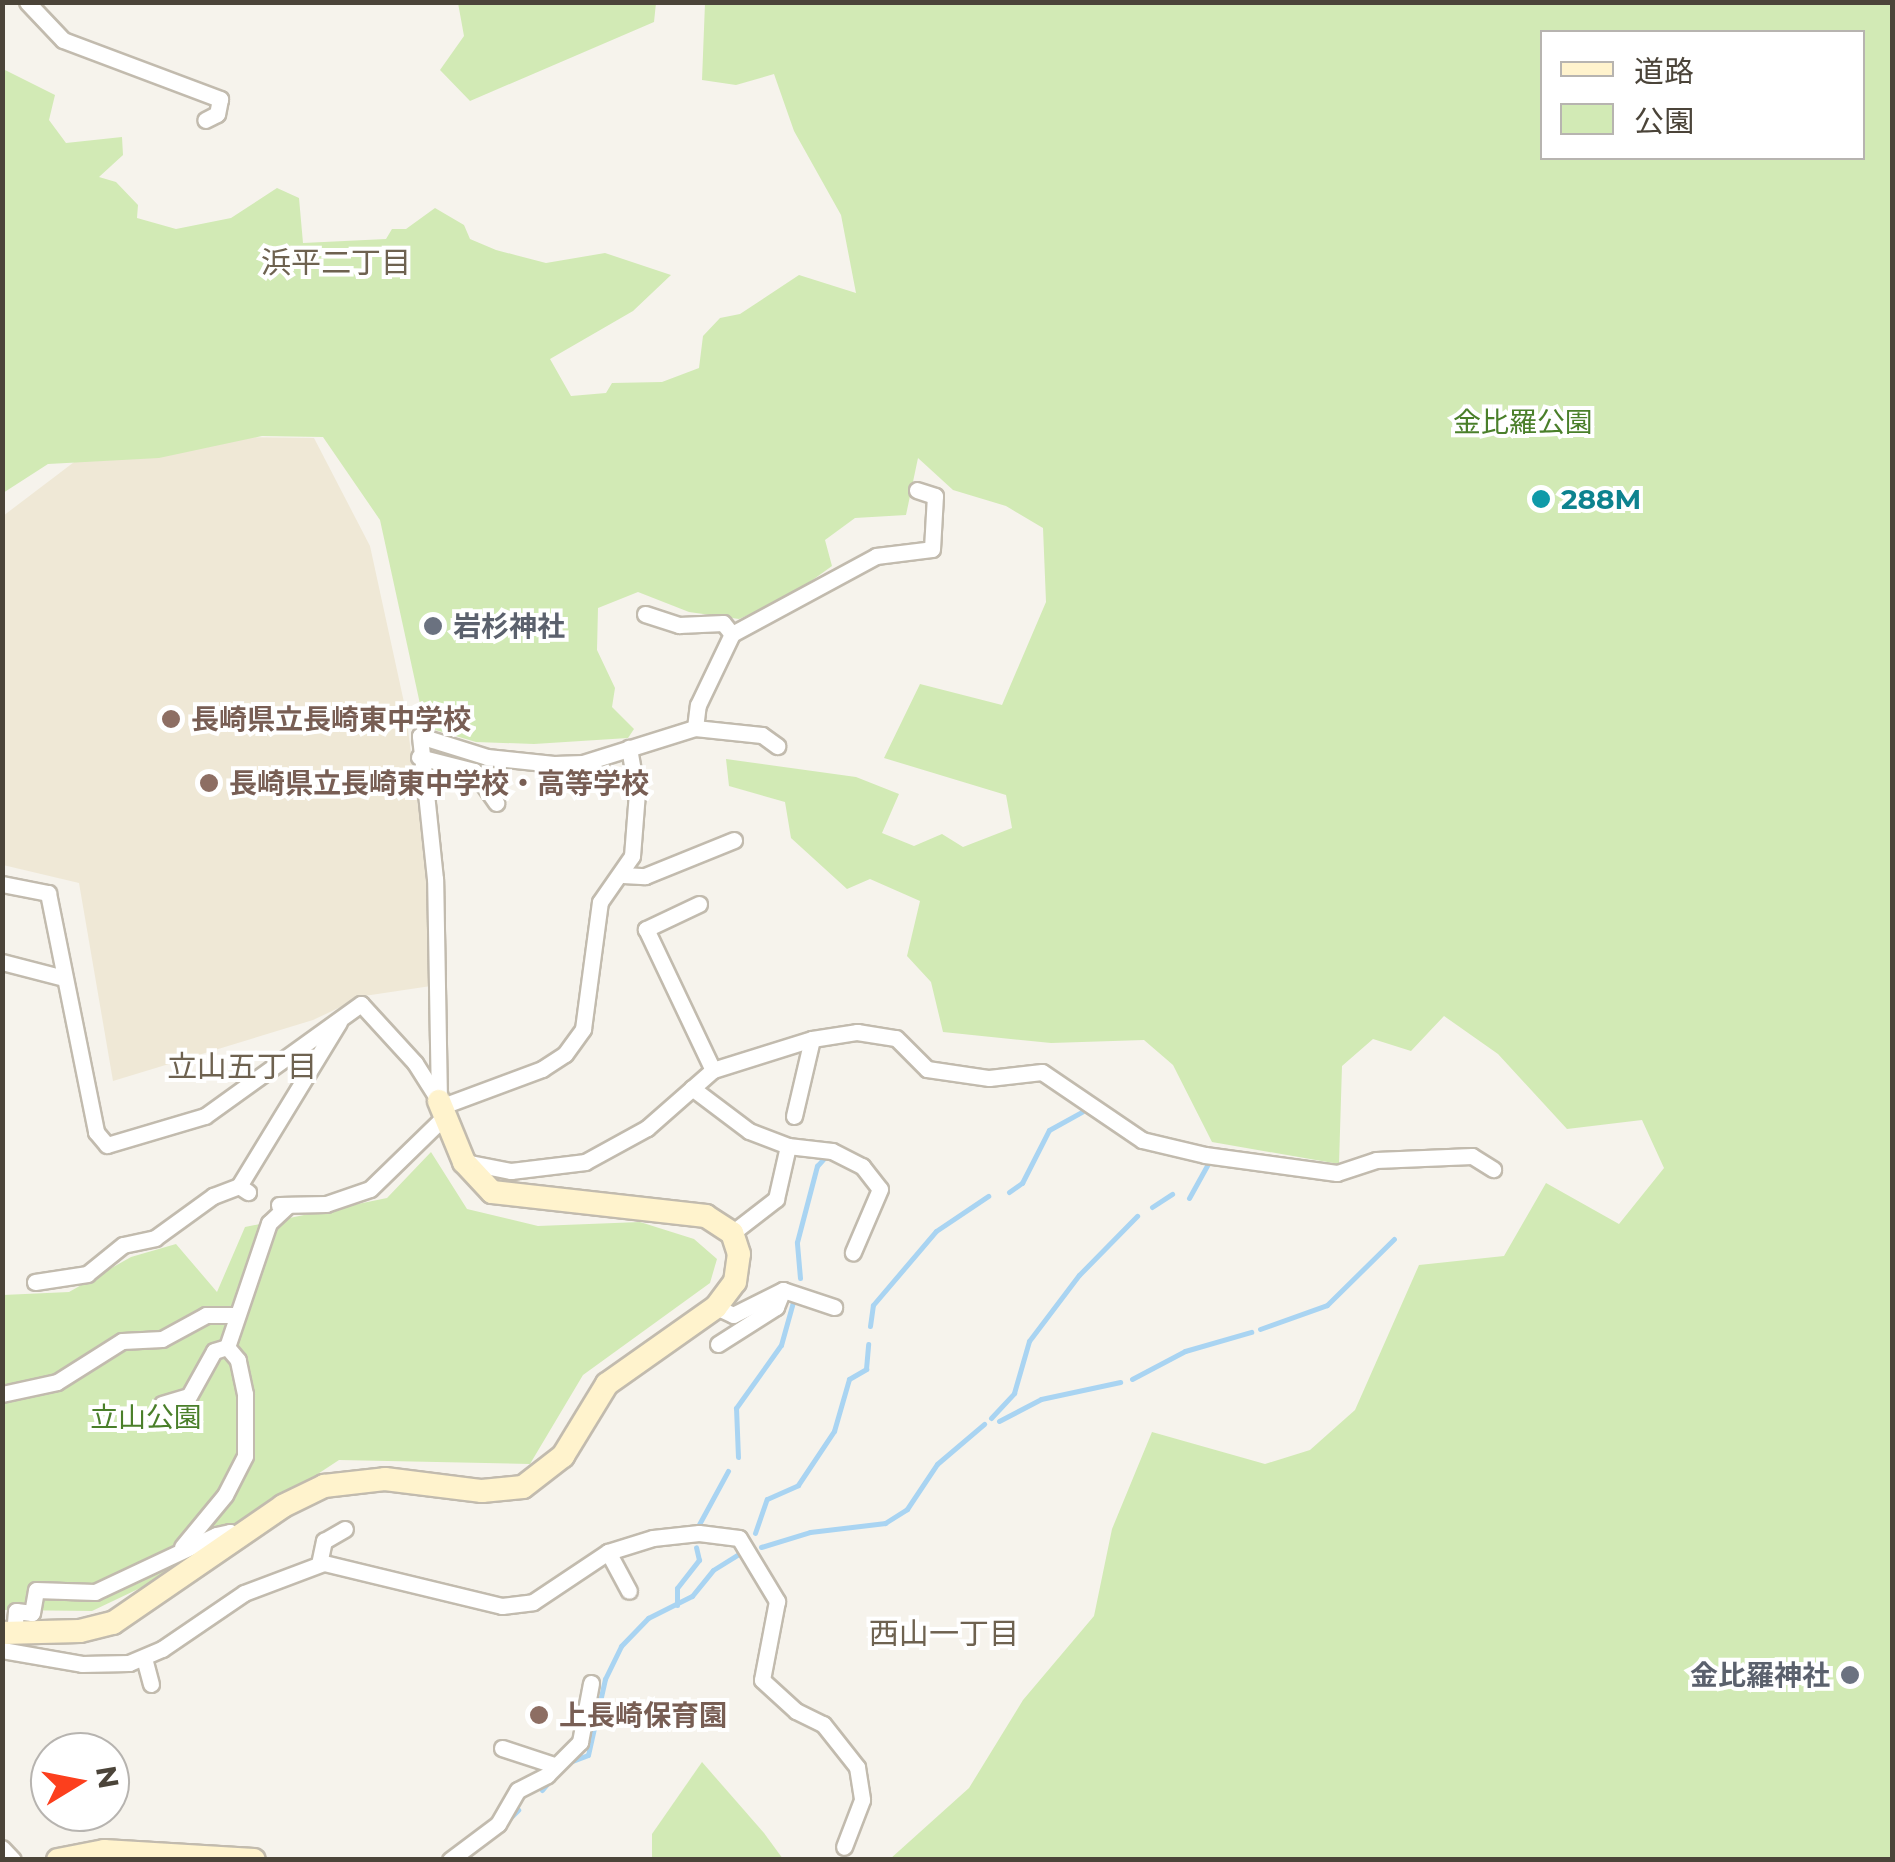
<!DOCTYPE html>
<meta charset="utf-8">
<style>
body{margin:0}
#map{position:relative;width:1895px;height:1862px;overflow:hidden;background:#f6f3ec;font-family:Montserrat,"Noto Sans JP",sans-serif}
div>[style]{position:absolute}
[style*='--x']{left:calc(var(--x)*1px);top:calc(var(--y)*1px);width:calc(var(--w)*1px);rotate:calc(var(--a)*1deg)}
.education>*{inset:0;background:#efe8d6}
.green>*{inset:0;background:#d2eab5}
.stream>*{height:5px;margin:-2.5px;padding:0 2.5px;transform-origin:2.5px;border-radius:2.5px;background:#a9d4f2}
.roads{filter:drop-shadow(2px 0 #c2bbae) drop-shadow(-2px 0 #c2bbae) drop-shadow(0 2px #c2bbae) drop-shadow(0 -2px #c2bbae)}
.street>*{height:15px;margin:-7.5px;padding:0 7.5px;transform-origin:7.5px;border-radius:7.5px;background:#fff}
.secondary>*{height:22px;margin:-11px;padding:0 11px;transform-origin:11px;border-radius:11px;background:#fff3cd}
.dots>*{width:28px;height:28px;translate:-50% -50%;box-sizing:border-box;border:5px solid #fff;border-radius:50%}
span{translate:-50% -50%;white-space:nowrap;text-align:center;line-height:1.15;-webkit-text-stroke:8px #fff;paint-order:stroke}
.park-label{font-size:28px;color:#4a7f2a}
.culture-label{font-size:28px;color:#0d838f;font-weight:700}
.left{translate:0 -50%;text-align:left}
.worship-label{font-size:28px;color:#5b616d;font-weight:700}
.right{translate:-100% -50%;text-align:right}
.education-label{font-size:28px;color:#785e54;font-weight:700}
.neighbourhood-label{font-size:30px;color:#6e6250}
.frame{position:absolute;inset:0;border:5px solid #4b4439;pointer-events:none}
.legend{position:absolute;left:1540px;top:30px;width:325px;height:130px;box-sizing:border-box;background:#fff;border:2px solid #b7b4b0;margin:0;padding:12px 18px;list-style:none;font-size:30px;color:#4b4439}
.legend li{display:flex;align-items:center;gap:20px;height:50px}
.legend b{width:50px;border:2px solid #b7b4b0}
.north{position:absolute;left:30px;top:1732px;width:100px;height:100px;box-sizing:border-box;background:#fff;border:2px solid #b7b4b0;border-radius:50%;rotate:80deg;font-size:28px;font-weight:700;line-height:40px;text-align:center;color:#4b4439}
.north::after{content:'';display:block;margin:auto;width:35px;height:45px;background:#fc3f1d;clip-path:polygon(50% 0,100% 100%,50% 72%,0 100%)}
</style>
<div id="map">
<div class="education">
<i style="clip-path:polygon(244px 437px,314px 438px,370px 546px,405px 707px,425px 859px,431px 986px,364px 996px,313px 1020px,113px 1081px,79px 883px,3px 865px,3px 516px,86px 453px)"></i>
</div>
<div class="green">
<i style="clip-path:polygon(458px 3px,458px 2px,656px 3px,654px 22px,470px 101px,440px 70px,464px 36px)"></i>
<i style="clip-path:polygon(evenodd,705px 3px,1892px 3px,1892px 1859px,890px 1859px,969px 1788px,1023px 1700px,1094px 1616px,1112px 1529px,1152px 1432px,1265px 1464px,1310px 1450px,1355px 1410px,1419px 1265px,1504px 1256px,1546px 1183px,1619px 1224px,1664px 1168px,1642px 1120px,1567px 1129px,1498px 1054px,1444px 1016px,1411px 1051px,1373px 1039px,1342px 1066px,1339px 1164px,1212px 1142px,1173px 1065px,1144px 1040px,1051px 1043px,943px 1032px,931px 982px,907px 956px,920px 901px,870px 879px,847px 889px,791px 838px,785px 802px,729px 786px,726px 759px,856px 777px,899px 794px,882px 833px,914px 846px,942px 834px,963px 847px,1012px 828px,1006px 795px,884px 758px,920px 684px,1002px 705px,1046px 602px,1043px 528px,1006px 506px,953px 490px,918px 458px,906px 515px,855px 518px,825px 540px,832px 566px,789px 597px,739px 619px,689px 612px,638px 592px,598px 608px,597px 650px,615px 688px,612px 707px,634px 729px,628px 738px,534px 744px,476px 742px,425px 727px,380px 520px,323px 437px,262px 436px,159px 458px,48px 464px,3px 493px,3px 69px,55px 95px,49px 120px,66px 143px,122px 137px,123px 155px,99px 177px,116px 182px,138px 205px,137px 218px,176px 229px,231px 218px,277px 188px,299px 198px,303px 243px,386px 239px,392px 229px,406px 229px,435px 208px,464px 225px,470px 239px,496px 250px,546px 263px,605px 253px,671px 275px,633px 311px,550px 359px,571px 396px,606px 393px,612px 383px,662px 382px,699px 368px,703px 336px,720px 318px,740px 314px,799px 275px,856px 293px,841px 215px,794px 131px,774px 74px,736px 85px,702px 80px,705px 3px,1542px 32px,1862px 32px,1862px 158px,1542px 158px,1542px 32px)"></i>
<i style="clip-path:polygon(431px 1152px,467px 1209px,538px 1226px,640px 1222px,694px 1239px,717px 1259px,710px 1283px,583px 1375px,530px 1464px,339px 1460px,155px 1581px,92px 1611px,3px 1610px,3px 1295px,69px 1292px,131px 1257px,176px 1244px,217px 1292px,245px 1227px,387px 1198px)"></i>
<i style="clip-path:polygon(702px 1762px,764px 1833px,783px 1859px,652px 1859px,652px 1834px)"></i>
</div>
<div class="stream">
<i style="--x:1009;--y:1192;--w:16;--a:-35"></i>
<i style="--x:1022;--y:1183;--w:59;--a:-63"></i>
<i style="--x:1049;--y:1130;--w:38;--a:-29"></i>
<i style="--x:1189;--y:1198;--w:38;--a:-61"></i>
<i style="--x:1152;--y:1207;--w:24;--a:-33"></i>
<i style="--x:800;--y:1278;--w:36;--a:-95"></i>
<i style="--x:797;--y:1242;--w:79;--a:-75.3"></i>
<i style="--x:817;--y:1166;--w:12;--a:-48"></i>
<i style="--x:870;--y:1326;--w:21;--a:-82"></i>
<i style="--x:873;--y:1305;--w:97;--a:-49.6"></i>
<i style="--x:936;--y:1231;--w:63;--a:-33.9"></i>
<i style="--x:1260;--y:1329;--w:71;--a:-19.7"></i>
<i style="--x:1327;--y:1305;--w:94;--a:-44.6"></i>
<i style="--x:1132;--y:1379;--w:60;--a:-27.8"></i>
<i style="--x:1185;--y:1351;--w:69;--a:-16.1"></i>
<i style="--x:991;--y:1418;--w:34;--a:-47"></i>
<i style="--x:1014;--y:1393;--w:54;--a:-73.9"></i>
<i style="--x:1029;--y:1341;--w:83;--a:-52.9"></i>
<i style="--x:1079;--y:1275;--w:83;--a:-45.5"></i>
<i style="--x:999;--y:1421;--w:47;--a:-27.6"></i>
<i style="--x:1041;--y:1399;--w:81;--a:-12.1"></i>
<i style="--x:738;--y:1457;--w:49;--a:-92.3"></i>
<i style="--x:736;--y:1408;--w:77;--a:-54.5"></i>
<i style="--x:781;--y:1345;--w:45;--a:-74.4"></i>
<i style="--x:697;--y:1528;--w:65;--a:-61.5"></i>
<i style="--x:755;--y:1533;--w:36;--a:-71"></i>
<i style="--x:767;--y:1499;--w:34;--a:-24"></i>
<i style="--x:798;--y:1485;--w:65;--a:-56.3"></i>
<i style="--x:834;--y:1431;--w:54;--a:-73.9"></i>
<i style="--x:849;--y:1379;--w:20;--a:-30"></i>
<i style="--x:866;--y:1369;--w:25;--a:-85"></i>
<i style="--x:761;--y:1547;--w:51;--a:-17"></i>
<i style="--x:810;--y:1532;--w:76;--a:-6.8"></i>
<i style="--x:885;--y:1523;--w:26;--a:-32"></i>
<i style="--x:907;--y:1509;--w:54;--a:-56.3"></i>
<i style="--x:937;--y:1464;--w:62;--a:-40.4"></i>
<i style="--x:677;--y:1605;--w:17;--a:-90"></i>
<i style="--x:677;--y:1588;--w:36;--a:-52"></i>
<i style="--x:699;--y:1560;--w:13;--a:-103"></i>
<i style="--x:567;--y:1763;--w:22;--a:-21"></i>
<i style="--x:588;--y:1755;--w:78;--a:-77.4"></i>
<i style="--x:605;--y:1679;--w:37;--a:-64"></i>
<i style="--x:621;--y:1646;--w:39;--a:-46"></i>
<i style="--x:648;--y:1618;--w:49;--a:-26.6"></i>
<i style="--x:692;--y:1596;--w:33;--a:-51"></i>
<i style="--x:713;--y:1570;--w:32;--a:-32"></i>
<i style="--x:542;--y:1790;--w:17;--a:-50"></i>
<i style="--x:485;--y:1843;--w:47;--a:-45"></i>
</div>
<div class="roads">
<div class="street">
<i style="--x:27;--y:2;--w:52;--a:46.5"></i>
<i style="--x:63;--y:40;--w:168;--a:20.6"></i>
<i style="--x:220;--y:99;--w:15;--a:101"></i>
<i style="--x:217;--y:114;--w:13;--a:153"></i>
<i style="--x:645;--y:614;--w:36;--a:18"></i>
<i style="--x:679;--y:625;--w:44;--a:-2.6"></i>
<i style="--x:723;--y:623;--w:14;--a:51"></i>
<i style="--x:695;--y:728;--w:23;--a:-83"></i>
<i style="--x:698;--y:705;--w:79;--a:-64.4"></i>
<i style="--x:732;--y:634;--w:164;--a:-28.4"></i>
<i style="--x:876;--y:556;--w:56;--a:-7.1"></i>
<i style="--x:932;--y:549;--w:53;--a:-86.8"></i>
<i style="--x:935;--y:496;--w:19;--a:-162"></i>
<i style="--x:419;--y:757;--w:57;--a:14.3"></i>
<i style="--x:474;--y:771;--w:39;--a:55"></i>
<i style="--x:623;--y:875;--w:22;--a:3"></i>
<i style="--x:645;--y:876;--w:96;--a:-22"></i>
<i style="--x:2;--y:884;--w:47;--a:11.1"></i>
<i style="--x:48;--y:893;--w:244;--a:78.6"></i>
<i style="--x:96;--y:1132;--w:17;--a:50"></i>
<i style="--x:107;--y:1145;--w:102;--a:-16.5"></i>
<i style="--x:205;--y:1116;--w:192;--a:-35.7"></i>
<i style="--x:361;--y:1004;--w:80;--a:47.5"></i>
<i style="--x:415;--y:1063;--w:45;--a:57.7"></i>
<i style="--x:699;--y:904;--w:59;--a:154.7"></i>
<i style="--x:646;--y:929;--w:156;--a:64.6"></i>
<i style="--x:2;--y:962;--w:64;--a:14.5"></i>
<i style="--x:692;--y:1088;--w:71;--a:37"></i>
<i style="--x:749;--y:1131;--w:42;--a:21"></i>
<i style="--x:788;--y:1146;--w:44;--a:6.5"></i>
<i style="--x:832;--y:1151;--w:34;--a:27"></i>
<i style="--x:862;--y:1166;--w:29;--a:52"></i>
<i style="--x:880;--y:1189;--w:69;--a:113.2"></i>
<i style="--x:439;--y:1101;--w:222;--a:-91"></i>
<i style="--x:435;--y:879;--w:144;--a:-96"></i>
<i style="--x:420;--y:736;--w:70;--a:17.4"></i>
<i style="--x:487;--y:757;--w:67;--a:6"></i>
<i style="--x:554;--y:764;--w:29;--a:-2"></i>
<i style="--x:583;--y:763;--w:117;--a:-17.4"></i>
<i style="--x:695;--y:728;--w:67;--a:6"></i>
<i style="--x:762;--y:735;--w:19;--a:36"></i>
<i style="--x:440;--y:1107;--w:109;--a:-20.4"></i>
<i style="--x:542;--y:1069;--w:27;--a:-33"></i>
<i style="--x:565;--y:1054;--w:31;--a:-54"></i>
<i style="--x:583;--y:1029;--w:128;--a:-82.4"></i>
<i style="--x:600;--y:902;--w:56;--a:-55.2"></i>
<i style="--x:632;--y:856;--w:63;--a:-85.5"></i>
<i style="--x:637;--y:793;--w:46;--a:-100.1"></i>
<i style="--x:794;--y:1116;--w:79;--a:-76.8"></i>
<i style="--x:465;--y:1162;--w:47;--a:11.1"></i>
<i style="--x:511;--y:1171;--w:75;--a:-6.9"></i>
<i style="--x:585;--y:1162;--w:71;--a:-28.7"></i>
<i style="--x:647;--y:1128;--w:88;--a:-41.3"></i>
<i style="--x:713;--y:1070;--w:104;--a:-17.4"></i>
<i style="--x:812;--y:1039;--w:46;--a:-8.8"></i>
<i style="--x:857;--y:1032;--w:39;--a:9"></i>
<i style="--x:896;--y:1038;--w:44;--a:45"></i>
<i style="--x:927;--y:1069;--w:63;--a:8.3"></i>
<i style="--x:989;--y:1078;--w:53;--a:-6.5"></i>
<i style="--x:1042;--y:1072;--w:121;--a:34.2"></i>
<i style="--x:1142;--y:1140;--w:65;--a:13.4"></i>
<i style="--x:1205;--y:1155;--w:133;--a:7.8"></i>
<i style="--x:1337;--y:1173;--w:41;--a:-18.4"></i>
<i style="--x:1376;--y:1160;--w:96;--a:-2.4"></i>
<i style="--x:1472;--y:1156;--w:25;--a:32"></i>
<i style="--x:239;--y:1186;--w:192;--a:-58.6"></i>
<i style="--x:279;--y:1205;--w:47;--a:-1.2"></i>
<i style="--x:326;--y:1204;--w:46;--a:-18.8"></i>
<i style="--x:370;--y:1189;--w:103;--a:-44.2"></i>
<i style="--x:732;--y:1233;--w:56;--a:-37.7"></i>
<i style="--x:776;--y:1199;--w:54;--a:-77.2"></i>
<i style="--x:35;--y:1282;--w:53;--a:-8.7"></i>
<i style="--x:87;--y:1274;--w:46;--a:-38.9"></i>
<i style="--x:123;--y:1245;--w:33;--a:-12"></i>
<i style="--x:155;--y:1238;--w:72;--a:-35.9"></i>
<i style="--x:213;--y:1196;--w:28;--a:-21"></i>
<i style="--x:239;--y:1186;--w:11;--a:34"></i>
<i style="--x:716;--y:1307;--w:19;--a:25"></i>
<i style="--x:733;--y:1315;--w:56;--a:-26.6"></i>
<i style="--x:783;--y:1290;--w:54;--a:18.4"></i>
<i style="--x:718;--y:1344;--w:69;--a:-32.5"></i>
<i style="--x:776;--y:1307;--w:18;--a:-68"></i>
<i style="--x:2;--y:1394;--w:56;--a:-12.3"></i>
<i style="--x:57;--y:1382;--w:77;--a:-32.2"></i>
<i style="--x:122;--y:1341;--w:40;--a:-2.9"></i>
<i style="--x:162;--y:1339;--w:50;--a:-28.6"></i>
<i style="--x:206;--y:1315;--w:27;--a:0"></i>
<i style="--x:162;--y:1404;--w:28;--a:-17"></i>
<i style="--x:189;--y:1396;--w:51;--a:-60.9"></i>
<i style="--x:214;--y:1351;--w:14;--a:-17"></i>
<i style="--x:227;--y:1347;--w:131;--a:-71.3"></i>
<i style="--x:269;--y:1223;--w:26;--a:-43"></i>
<i style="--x:182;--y:1547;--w:67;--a:-50.4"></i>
<i style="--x:225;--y:1495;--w:44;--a:-62.9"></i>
<i style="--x:245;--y:1456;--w:62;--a:-90"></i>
<i style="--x:245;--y:1394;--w:35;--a:-102"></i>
<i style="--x:238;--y:1360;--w:17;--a:-130"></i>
<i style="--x:608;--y:1552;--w:44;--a:61.7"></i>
<i style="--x:319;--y:1564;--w:24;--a:-78"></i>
<i style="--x:324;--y:1541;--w:24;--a:-30"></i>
<i style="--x:14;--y:1634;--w:23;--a:-85"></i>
<i style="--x:16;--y:1611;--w:16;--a:7"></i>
<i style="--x:32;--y:1613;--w:23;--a:-80"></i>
<i style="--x:36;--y:1590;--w:59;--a:1.9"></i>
<i style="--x:95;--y:1592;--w:134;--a:-25.2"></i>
<i style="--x:216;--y:1535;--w:14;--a:-12"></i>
<i style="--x:230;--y:1532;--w:8;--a:45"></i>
<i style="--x:2;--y:1650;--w:81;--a:9.9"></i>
<i style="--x:82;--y:1664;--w:47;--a:-1.2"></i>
<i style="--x:129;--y:1663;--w:36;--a:-23"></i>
<i style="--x:162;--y:1649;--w:99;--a:-34.3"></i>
<i style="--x:244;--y:1593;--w:85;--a:-20.6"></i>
<i style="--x:324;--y:1563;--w:183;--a:13.6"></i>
<i style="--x:502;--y:1606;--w:31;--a:-7"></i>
<i style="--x:533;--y:1602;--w:90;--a:-33.7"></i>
<i style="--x:608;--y:1552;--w:47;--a:-17.3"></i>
<i style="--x:653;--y:1538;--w:46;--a:-6.2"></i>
<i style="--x:699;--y:1533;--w:40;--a:7.1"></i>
<i style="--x:739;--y:1538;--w:74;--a:58.9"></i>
<i style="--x:777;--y:1601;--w:80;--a:100.8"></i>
<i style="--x:762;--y:1680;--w:46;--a:42.4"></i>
<i style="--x:796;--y:1711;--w:30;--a:26"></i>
<i style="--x:823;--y:1724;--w:55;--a:51.7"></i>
<i style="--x:857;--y:1767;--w:33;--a:81"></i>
<i style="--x:862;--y:1800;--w:50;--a:111"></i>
<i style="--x:144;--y:1658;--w:27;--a:75"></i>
<i style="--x:502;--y:1748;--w:55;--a:18.1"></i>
<i style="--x:2;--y:1848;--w:16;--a:47"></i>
<i style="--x:450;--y:1860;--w:60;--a:-36.9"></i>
<i style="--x:498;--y:1824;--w:39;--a:-60"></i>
<i style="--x:518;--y:1790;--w:33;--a:-27"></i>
<i style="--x:547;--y:1775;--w:47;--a:-45"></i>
<i style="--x:580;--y:1742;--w:60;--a:-79.4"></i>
</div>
<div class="secondary">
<i style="--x:2;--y:1633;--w:78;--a:-1.5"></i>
<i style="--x:80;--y:1631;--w:34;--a:-14"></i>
<i style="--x:113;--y:1623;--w:206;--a:-34.5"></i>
<i style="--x:283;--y:1506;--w:46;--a:-26"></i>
<i style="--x:324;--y:1486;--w:61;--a:-6.5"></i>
<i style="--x:385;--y:1479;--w:98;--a:7.1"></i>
<i style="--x:482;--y:1491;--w:41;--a:-5.6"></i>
<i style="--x:523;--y:1487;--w:51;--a:-37.8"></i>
<i style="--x:563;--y:1456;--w:84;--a:-58.6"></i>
<i style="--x:607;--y:1384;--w:133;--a:-35.2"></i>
<i style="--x:716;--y:1307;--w:31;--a:-53"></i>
<i style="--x:735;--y:1282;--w:28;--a:-82"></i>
<i style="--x:739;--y:1254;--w:22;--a:-108"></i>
<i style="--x:732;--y:1233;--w:31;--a:-147"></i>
<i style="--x:706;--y:1216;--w:215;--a:-173.6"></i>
<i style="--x:492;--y:1192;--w:41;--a:-133"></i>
<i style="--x:464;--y:1162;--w:66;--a:-112.3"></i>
<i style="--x:58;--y:1860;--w:47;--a:-11.1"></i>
<i style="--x:104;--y:1851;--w:150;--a:3.4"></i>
</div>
</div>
<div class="dots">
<i style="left:1541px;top:499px;background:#0f9aa8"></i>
<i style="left:433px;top:626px;background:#6b7280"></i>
<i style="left:171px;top:719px;background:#8d6e63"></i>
<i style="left:209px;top:783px;background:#8d6e63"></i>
<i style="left:1850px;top:1675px;background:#6b7280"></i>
<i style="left:539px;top:1715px;background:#8d6e63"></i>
</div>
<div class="park-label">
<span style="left:1523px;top:422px">金比羅公園</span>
<span style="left:146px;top:1417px">立山公園</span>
</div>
<div class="culture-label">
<span class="left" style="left:1561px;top:499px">288M</span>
</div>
<div class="worship-label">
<span class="left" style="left:453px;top:626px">岩杉神社</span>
<span class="right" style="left:1830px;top:1675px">金比羅神社</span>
</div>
<div class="education-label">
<span class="left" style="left:191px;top:719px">長崎県立長崎東中学校</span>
<span class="left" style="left:229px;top:783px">長崎県立長崎東中学校・高等学校</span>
<span class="left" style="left:559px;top:1715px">上長崎保育園</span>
</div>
<div class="neighbourhood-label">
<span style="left:336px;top:263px">浜平二丁目</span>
<span style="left:242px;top:1067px">立山五丁目</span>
<span style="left:944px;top:1634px">西山一丁目</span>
</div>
<div class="frame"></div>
<ul class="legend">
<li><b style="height:12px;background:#fff3cd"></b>道路</li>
<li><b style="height:28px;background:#d2eab5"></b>公園</li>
</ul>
<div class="north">N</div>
</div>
